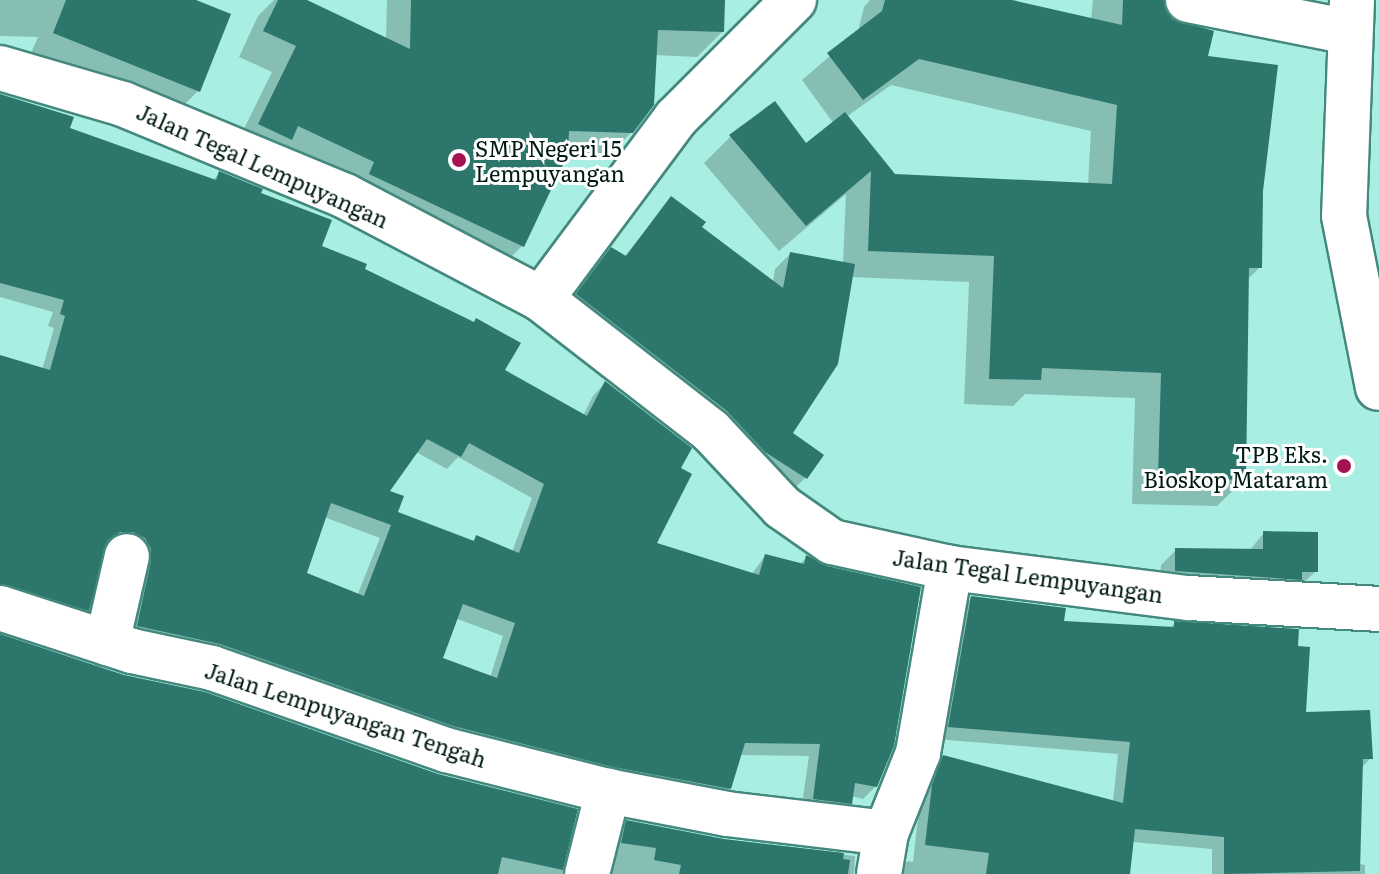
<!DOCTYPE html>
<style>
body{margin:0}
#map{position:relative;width:1379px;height:874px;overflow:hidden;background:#a8eee2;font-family:Literata,serif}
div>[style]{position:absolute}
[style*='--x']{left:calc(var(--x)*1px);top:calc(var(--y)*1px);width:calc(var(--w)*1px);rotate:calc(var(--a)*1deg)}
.shadow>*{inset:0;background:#0003}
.building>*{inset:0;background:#2d766c}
.roads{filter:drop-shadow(2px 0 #44887e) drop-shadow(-2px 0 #44887e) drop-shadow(0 2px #44887e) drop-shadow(0 -2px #44887e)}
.minor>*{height:44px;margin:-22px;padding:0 22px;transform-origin:22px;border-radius:22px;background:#fff}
.major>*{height:44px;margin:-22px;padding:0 22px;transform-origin:22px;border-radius:22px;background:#fff}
.dots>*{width:22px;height:22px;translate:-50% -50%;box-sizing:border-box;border:4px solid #fff;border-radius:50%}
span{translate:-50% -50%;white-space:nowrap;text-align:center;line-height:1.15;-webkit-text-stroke:6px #fff;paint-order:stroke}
.poi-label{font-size:22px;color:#001a16}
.left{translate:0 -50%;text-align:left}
.right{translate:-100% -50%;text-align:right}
.street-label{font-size:22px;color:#001a16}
</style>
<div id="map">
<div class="shadow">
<i style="clip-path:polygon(0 0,191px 0,199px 90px,173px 116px,29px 58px,38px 37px,0 36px)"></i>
<i style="clip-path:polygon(274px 0,303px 0,386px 40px,387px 0,723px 0,722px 32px,697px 57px,654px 55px,632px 132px,606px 158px,565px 156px,522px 246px,497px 271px,234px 149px,272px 72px,239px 57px,258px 16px)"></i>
<i style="clip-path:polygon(evenodd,870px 0,1003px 0,1091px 20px,1093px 0,1289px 0,1268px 21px,1164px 1px,1163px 10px,1205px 58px,1261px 191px,1260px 267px,1247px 280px,1244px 480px,1217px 506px,1132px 504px,1135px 398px,1025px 394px,1013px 406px,964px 404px,969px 282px,851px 277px,790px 434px,806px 477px,791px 492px,562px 310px,597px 264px,611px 249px,624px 257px,671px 199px,699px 228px,773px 282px,775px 269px,790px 254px,843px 264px,846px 194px,779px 251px,704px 163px,730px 137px,775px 104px,806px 146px,834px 124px,802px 80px,858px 32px,864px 7px,870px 0,891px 85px,1091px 131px,1088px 185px,894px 176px,846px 117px,891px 85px)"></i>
<i style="clip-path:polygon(evenodd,0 95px,68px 129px,212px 181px,220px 173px,259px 195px,319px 247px,362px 270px,502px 371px,583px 416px,593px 396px,605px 383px,679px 469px,654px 544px,751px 575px,765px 556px,799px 565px,807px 557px,876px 786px,863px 799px,851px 796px,850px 803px,837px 816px,801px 811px,809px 756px,739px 755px,729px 788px,716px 801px,600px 779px,125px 639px,118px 543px,105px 544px,87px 610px,74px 622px,0 598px,0 357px,42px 370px,54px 328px,48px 326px,53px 312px,0 297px,0 95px,416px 452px,447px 469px,458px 457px,532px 498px,512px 552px,477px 537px,472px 542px,395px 513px,387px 492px,416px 452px,0 95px,324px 517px,380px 538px,357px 596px,305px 574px,324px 517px,0 95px,455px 618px,503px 636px,490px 678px,440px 660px,455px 618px)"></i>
<i style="clip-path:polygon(1264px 533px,1316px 571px,1300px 586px,1160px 585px,1161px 565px,1176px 550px,1249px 551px)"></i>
<i style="clip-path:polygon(971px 598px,1062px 622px,1169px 629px,1175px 623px,1371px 758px,1360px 769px,1359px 864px,1365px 865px,1365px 874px,1212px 874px,1212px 849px,1132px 842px,1128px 874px,895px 874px,908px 861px,913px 862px,920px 800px,931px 770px,944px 757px,1113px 802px,1118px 754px,936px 739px,958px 611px)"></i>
<i style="clip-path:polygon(0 636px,437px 776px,575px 811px,562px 874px,0 874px)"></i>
<i style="clip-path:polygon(627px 822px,724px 841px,855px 856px,854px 874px,603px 874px,614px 835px)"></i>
</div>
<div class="building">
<i style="clip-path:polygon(66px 0,196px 0,231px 14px,200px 92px,53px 33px)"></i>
<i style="clip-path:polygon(278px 0,307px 0,410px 49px,411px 0,725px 0,724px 32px,658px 30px,654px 105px,633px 133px,569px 131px,568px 154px,524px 247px,369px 174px,374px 162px,298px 126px,292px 140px,258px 124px,296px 46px,263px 31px)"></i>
<i style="clip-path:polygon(885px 0,1012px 0,1122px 25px,1123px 0,1164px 0,1172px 19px,1214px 31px,1208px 56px,1278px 65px,1263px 191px,1262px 268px,1249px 268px,1246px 480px,1158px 478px,1161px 373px,1042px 368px,1041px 380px,989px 379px,994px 256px,868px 251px,871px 171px,806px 226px,729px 135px,775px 101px,806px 143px,845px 112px,895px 174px,1112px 184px,1117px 105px,919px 59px,863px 100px,827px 53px,882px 11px)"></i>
<i style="clip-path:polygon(evenodd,0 94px,74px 117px,70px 128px,216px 180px,219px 171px,263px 189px,261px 193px,332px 220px,322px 246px,367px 264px,365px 269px,474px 322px,476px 318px,521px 343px,505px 370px,587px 416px,605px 381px,692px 448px,681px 468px,692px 474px,657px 543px,759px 575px,765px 554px,804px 564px,806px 555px,827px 566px,921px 587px,894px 746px,877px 787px,855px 783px,852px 804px,813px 799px,820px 744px,745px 743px,731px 789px,613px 767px,453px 726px,220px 644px,137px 626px,151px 561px,151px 549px,145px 538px,133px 532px,120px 532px,108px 540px,89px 611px,0 584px,0 355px,50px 370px,65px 316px,60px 314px,64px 300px,0 283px,0 94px,427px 439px,461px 457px,469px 443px,544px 484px,519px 553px,476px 535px,474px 541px,398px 512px,404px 496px,390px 491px,427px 439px,0 94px,331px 503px,391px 525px,364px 596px,307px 573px,331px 503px,0 94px,463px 604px,515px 623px,497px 678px,443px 658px,463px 604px)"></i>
<i style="clip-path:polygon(671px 196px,706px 222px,702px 227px,783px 288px,790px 252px,855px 264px,838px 364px,793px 433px,824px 455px,807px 479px,765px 452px,727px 411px,576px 294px,611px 247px,626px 256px)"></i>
<i style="clip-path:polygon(1263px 531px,1318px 532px,1318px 572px,1302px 572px,1302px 580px,1175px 571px,1175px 548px,1263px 549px)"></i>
<i style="clip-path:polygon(971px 596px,1066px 608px,1064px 621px,1174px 627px,1174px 621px,1299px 629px,1298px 646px,1310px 647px,1306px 712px,1370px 710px,1373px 759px,1363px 759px,1360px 871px,1224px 874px,1224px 837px,1135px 829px,1130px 874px,986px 874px,989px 853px,925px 845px,932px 785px,943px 755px,1123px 803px,1130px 742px,948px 727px)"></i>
<i style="clip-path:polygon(0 634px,124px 675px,205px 692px,438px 774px,578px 809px,563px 870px,502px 857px,498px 874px,0 874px)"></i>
<i style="clip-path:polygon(626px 820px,724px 839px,844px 853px,843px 859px,850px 860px,848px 874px,679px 874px,681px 865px,654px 860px,656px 848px,621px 843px)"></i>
</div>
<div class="roads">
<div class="minor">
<i style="--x:1188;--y:0;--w:165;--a:11.2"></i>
<i style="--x:0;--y:68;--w:128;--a:16.3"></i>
<i style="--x:123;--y:104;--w:240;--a:22.5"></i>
<i style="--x:345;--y:196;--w:221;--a:27.7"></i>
<i style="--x:541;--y:299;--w:215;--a:37.8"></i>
<i style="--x:711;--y:431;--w:104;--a:46.9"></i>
<i style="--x:782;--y:507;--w:61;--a:35"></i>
<i style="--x:832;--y:542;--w:121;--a:12.4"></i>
<i style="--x:950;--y:568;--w:241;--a:7.2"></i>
<i style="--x:1189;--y:598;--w:190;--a:3.3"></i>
<i style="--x:541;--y:299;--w:226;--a:-53.3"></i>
<i style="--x:676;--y:118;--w:167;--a:-45"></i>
<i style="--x:0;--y:608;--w:139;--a:18"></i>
<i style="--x:132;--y:651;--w:82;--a:12"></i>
<i style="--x:212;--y:668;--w:248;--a:19.3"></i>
<i style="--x:446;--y:750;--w:167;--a:14.2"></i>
<i style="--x:608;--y:791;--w:121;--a:10.9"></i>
<i style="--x:727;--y:814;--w:160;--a:6.8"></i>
<i style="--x:107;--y:643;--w:89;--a:-77.1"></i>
<i style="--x:587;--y:874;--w:86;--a:-75.8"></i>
<i style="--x:879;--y:874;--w:42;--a:-80.3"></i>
<i style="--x:886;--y:833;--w:86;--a:-68.2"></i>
<i style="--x:918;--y:753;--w:188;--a:-80.2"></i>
</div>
<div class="major">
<i style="--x:1352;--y:0;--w:216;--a:92.1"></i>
<i style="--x:1344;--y:216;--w:175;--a:78.8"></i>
</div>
</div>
<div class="dots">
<i style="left:459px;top:160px;background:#a51352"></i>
<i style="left:1344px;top:466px;background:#a51352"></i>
</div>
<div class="poi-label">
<span class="left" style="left:475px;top:160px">SMP Negeri 15<br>Lempuyangan</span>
<span class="right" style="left:1328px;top:466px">TPB Eks.<br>Bioskop Mataram</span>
</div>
<div class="street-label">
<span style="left:263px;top:165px;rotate:24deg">Jalan Tegal Lempuyangan</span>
<span style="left:1028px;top:575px;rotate:8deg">Jalan Tegal Lempuyangan</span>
<span style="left:346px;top:714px;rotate:18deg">Jalan Lempuyangan Tengah</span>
</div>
</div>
